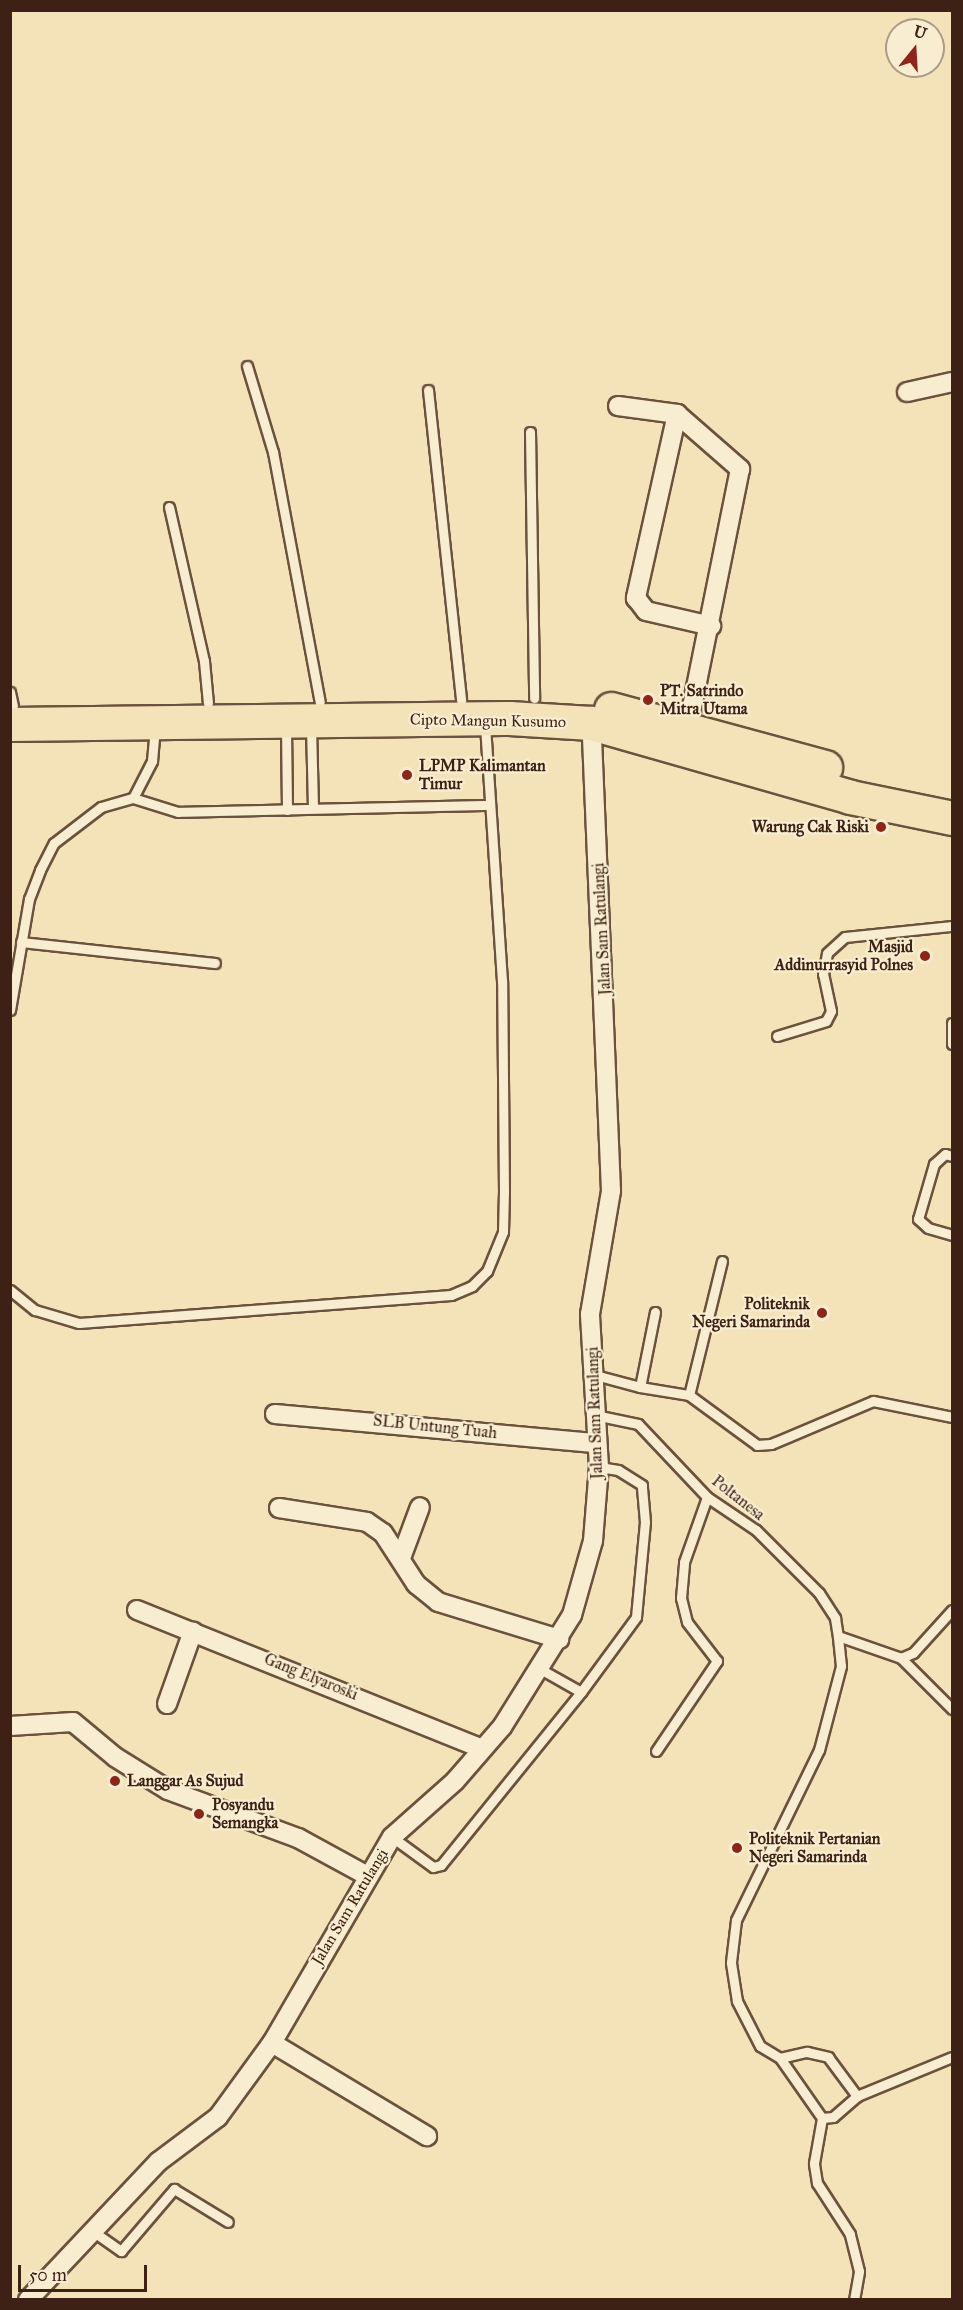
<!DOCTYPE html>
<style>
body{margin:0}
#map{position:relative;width:963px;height:2310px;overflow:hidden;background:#f4e3b8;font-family:"IM FELL Great Primer",serif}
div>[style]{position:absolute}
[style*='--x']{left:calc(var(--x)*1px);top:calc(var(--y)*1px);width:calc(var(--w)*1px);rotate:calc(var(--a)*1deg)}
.roads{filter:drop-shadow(2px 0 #6b523d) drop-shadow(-2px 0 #6b523d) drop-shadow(0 2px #6b523d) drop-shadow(0 -2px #6b523d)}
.lane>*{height:9px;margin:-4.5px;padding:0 4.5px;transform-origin:4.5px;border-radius:4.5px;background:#f8edd1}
.street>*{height:18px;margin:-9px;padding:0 9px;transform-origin:9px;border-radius:9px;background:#f8edd1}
.highway>*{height:33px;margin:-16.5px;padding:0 16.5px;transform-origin:16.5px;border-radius:16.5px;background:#f4e3b8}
.dots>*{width:16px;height:16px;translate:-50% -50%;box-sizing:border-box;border:3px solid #f8edd1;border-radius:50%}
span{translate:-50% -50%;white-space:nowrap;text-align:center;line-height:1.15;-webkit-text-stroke:4.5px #f8edd1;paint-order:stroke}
.poi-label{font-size:16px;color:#3d2114;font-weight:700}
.left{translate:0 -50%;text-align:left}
.right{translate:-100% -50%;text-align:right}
.street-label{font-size:16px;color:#3d2114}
.frame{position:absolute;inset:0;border:12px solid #3d2114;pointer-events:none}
.north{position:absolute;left:885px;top:18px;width:60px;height:60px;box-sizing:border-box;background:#f8edd1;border:2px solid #ad9b85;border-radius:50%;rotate:18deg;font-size:16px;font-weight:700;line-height:24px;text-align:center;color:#3d2114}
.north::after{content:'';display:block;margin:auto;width:21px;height:27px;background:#8f2418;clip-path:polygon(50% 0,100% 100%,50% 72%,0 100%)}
.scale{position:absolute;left:18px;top:2265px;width:129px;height:27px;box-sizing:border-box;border:3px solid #3d2114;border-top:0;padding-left:8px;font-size:18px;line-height:21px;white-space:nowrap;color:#3d2114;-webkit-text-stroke:4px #f8edd1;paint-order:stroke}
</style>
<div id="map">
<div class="roads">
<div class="lane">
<i style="--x:247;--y:366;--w:90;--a:73.2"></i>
<i style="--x:273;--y:452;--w:254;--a:79.4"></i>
<i style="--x:428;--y:390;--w:312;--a:83.9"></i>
<i style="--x:530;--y:432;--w:266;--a:89.1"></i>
<i style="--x:169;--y:507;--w:158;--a:77.2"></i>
<i style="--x:204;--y:661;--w:42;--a:84.6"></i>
<i style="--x:10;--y:692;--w:14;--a:78"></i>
<i style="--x:311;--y:726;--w:82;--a:88.6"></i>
<i style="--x:286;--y:727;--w:83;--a:89.3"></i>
<i style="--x:133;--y:798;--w:42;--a:-62.8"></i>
<i style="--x:152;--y:761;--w:32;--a:-85"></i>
<i style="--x:21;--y:942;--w:195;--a:6.2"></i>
<i style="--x:10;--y:1010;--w:113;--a:-80.3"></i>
<i style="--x:29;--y:899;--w:31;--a:-69"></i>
<i style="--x:40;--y:870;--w:30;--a:-63"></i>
<i style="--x:54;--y:843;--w:59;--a:-37.5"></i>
<i style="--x:101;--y:807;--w:33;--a:-16"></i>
<i style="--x:133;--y:798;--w:47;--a:17.3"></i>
<i style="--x:178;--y:812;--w:312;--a:-1.3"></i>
<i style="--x:952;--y:1023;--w:21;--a:90"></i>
<i style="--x:777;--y:1036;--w:51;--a:-17"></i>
<i style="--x:826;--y:1021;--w:11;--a:-63"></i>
<i style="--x:831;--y:1011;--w:38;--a:-102"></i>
<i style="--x:823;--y:974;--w:21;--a:-79"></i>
<i style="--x:827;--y:953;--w:24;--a:-42"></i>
<i style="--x:845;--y:937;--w:108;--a:-5.9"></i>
<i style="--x:952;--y:1156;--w:7;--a:-164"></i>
<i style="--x:945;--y:1154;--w:15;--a:138"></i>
<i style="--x:934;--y:1164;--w:57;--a:106.2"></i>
<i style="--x:918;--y:1219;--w:13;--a:42"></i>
<i style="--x:928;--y:1228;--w:25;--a:16"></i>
<i style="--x:722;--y:1261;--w:138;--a:103.8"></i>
<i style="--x:689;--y:1395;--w:84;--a:36.3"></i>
<i style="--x:757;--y:1445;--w:14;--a:-4"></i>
<i style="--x:771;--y:1444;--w:111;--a:-22.9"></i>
<i style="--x:873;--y:1401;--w:81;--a:11.4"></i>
<i style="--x:10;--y:1290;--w:32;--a:39"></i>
<i style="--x:35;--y:1310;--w:46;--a:16.5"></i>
<i style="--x:79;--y:1323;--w:373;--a:-4.3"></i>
<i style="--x:451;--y:1295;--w:23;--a:-23"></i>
<i style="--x:472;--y:1286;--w:21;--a:-45"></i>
<i style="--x:487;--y:1271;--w:42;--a:-67.7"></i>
<i style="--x:503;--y:1232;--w:40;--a:-88.6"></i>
<i style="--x:504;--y:1192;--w:211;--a:-90.5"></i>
<i style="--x:502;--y:981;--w:259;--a:-93.8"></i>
<i style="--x:655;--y:1312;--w:76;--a:101.3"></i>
<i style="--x:640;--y:1387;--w:50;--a:9.3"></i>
<i style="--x:595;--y:1375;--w:47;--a:14.9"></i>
<i style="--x:595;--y:1415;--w:44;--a:11.8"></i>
<i style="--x:638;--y:1424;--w:100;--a:46.6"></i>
<i style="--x:707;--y:1497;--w:59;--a:34"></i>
<i style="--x:756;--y:1530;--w:89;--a:45"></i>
<i style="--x:819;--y:1593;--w:30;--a:57"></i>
<i style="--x:835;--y:1618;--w:18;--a:81"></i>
<i style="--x:901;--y:1658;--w:72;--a:45"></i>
<i style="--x:581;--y:1692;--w:93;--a:-53.7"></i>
<i style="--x:636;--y:1617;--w:95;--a:-84.6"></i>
<i style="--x:645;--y:1522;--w:37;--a:-95"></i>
<i style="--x:642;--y:1485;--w:28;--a:-148"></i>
<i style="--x:618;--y:1470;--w:19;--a:-171"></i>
<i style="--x:656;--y:1751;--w:109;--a:-55.9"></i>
<i style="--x:717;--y:1661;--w:49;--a:-127.6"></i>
<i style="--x:687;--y:1622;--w:25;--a:-104"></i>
<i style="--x:681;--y:1598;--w:36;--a:-85"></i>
<i style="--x:684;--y:1562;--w:69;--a:-70.5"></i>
<i style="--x:392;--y:1837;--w:51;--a:36.2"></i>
<i style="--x:433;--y:1867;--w:8;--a:-14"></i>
<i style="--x:441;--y:1865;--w:223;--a:-51"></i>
<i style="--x:581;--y:1692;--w:45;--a:-150.6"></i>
<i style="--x:780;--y:2058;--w:28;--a:-13"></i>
<i style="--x:807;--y:2052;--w:22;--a:13"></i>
<i style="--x:828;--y:2057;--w:49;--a:53.4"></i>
<i style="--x:822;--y:2118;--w:11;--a:-5"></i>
<i style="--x:833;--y:2117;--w:32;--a:-41"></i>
<i style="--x:857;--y:2096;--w:103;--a:-22.3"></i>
<i style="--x:91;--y:2230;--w:37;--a:35"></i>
<i style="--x:121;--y:2251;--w:82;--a:-49.5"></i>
<i style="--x:174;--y:2189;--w:63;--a:31.4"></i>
<i style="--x:854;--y:2300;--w:29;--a:-80"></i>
<i style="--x:859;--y:2271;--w:38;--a:-104"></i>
<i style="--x:850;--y:2234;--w:61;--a:-122.9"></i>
<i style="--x:817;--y:2183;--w:20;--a:-99"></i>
<i style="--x:814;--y:2163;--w:46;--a:-79.9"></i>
<i style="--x:822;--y:2118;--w:73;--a:-125"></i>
<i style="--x:780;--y:2058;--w:23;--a:-149"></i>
<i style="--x:760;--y:2046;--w:51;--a:-117.1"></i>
<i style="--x:737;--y:2001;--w:39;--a:-99"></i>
<i style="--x:731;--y:1962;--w:42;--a:-83.2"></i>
<i style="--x:736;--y:1920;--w:189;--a:-64"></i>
<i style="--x:819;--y:1750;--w:87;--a:-75.3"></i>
<i style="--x:841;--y:1666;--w:30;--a:-96"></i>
<i style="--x:838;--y:1636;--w:67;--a:19.2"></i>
<i style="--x:901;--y:1658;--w:13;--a:-23"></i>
<i style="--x:913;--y:1653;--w:58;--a:-47.8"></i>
</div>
<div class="street">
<i style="--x:907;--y:392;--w:46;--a:-12.5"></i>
<i style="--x:618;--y:406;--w:60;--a:7.7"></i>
<i style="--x:677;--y:414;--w:84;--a:41.1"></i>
<i style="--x:740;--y:469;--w:274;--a:101.4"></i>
<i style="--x:677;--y:414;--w:189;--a:102.6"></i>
<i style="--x:636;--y:598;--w:16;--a:52"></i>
<i style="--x:646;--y:611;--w:67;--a:13"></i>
<i style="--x:275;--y:1414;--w:320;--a:5.2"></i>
<i style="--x:279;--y:1508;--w:89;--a:9"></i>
<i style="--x:367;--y:1522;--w:19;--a:35"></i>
<i style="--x:383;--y:1533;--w:61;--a:57.1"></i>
<i style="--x:416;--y:1584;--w:28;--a:39"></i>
<i style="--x:438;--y:1602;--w:127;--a:17"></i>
<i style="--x:401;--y:1558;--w:54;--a:-69.6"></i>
<i style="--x:137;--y:1610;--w:372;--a:21.9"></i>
<i style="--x:167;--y:1704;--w:77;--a:-70.4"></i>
<i style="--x:10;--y:1726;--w:63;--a:-3.6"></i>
<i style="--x:73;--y:1722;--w:55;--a:39.8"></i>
<i style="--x:115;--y:1757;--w:62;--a:31.9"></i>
<i style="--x:168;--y:1790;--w:139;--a:20.3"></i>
<i style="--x:298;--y:1838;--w:77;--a:28.6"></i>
<i style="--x:272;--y:2043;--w:181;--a:31"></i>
<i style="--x:28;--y:2300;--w:190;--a:-46.7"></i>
<i style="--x:158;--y:2162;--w:75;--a:-36.9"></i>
<i style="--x:218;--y:2117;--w:92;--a:-53.9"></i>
<i style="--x:272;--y:2043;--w:238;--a:-59.8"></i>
<i style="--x:392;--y:1837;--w:84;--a:-41.6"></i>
<i style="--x:455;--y:1781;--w:72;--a:-49"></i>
<i style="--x:502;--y:1727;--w:132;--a:-58"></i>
<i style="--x:572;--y:1615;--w:77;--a:-74.2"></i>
<i style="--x:593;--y:1541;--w:74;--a:-85.4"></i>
<i style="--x:599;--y:1467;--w:153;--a:-93.4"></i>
<i style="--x:590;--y:1314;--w:125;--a:-80.3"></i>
<i style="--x:611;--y:1191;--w:468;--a:-92.4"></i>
</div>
<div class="highway">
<i style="--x:611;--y:709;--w:222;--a:15.2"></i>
<i style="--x:10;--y:724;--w:499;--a:-0.7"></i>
<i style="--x:509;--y:718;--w:82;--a:3.5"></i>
<i style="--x:591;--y:723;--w:269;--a:15.9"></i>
<i style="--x:850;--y:797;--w:104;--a:11.6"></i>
</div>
</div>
<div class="dots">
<i style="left:648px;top:700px;background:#8f2418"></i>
<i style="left:407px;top:775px;background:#8f2418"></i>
<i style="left:881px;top:827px;background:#8f2418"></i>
<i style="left:925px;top:956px;background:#8f2418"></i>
<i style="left:822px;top:1313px;background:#8f2418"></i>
<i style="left:115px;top:1781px;background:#8f2418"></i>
<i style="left:199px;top:1814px;background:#8f2418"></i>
<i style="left:737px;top:1848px;background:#8f2418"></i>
</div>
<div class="poi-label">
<span class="left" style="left:660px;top:700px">PT. Satrindo<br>Mitra Utama</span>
<span class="left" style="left:419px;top:775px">LPMP Kalimantan<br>Timur</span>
<span class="right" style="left:869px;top:827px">Warung Cak Riski</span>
<span class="right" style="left:913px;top:956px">Masjid<br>Addinurrasyid Polnes</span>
<span class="right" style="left:810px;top:1313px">Politeknik<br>Negeri Samarinda</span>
<span class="left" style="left:127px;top:1781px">Langgar As Sujud</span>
<span class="left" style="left:212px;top:1814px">Posyandu<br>Semangka</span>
<span class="left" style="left:749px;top:1848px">Politeknik Pertanian<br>Negeri Samarinda</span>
</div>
<div class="street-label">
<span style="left:488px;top:721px;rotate:1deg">Cipto Mangun Kusumo</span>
<span style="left:602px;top:929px;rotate:-93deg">Jalan Sam Ratulangi</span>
<span style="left:595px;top:1413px;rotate:-92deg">Jalan Sam Ratulangi</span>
<span style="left:435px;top:1427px;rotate:6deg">SLB Untung Tuah</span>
<span style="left:738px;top:1498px;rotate:38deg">Poltanesa</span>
<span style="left:311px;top:1677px;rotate:22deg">Gang Elyaroski</span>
<span style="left:350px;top:1907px;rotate:-59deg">Jalan Sam Ratulangi</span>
</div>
<div class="frame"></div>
<div class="north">U</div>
<div class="scale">50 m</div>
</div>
